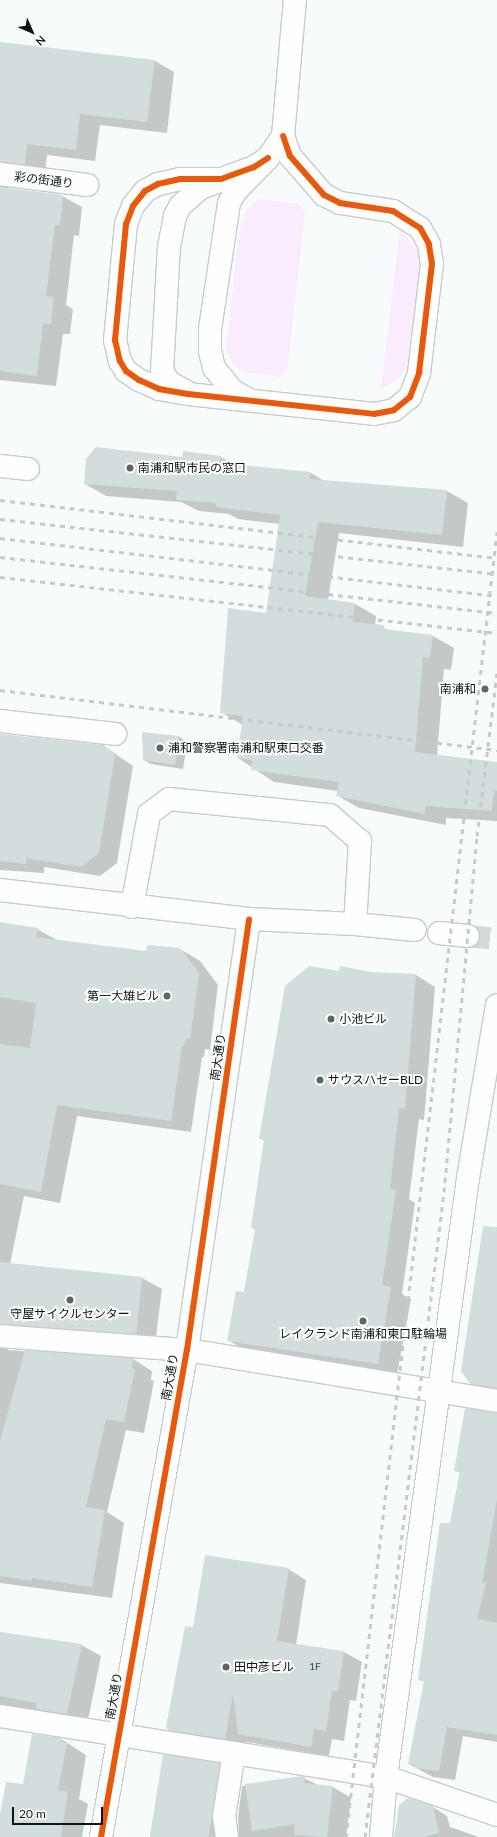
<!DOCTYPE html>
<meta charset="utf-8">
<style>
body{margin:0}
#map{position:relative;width:497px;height:1837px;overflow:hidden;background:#f7fbfb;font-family:Lato,"Noto Sans JP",sans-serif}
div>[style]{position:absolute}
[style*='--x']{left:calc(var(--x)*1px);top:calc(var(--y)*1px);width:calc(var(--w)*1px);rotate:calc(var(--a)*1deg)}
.green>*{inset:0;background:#f9ecfc}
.shadow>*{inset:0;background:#0003}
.building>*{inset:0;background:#d3dddd;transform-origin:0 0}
.minor-tunnel>*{height:22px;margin-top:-11px;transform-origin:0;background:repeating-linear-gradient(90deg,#d3d9d9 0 22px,transparent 0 33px)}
.roads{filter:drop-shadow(1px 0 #c3cdcd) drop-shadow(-1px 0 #c3cdcd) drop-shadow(0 1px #c3cdcd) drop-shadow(0 -1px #c3cdcd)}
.minor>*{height:22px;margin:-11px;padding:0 11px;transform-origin:11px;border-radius:11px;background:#fefefe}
.rail>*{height:3px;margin-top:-1.5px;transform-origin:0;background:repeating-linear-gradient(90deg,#c8caca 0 5px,transparent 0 10px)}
.cycleway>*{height:6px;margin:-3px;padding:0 3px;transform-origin:3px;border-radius:3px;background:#e8590c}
.dots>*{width:11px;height:11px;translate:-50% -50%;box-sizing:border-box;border:2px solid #fff;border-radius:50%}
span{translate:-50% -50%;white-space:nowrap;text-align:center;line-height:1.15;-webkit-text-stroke:4px #fff;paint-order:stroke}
.number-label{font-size:10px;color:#3b4849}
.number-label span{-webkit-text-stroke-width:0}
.street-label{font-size:12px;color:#081618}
.poi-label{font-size:12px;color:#081618}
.left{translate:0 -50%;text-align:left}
.right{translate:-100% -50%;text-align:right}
.north{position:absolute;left:12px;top:12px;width:40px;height:40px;-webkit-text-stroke:3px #fff;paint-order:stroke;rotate:135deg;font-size:11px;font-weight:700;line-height:16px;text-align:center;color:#081618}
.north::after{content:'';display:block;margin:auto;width:14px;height:18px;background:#081618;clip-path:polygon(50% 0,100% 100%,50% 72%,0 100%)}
.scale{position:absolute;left:12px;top:1807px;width:91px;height:18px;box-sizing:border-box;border:2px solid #081618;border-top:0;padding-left:5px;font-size:12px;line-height:14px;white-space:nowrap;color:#081618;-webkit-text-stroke:3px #fff;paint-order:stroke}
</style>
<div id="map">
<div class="green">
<i style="clip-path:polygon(259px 199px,298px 204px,305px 212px,287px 371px,280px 377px,244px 372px,234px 366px,226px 349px,239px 234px,246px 211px)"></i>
<i style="clip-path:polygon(400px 229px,417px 250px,421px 265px,407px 364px,401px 376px,381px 390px)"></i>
</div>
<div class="shadow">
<i style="clip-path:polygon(0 43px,155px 61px,174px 72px,167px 133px,100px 125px,95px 161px,47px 155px,45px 175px,7px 183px,8px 189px,62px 196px,82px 207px,79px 236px,74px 235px,66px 305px,73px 309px,70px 334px,63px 334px,56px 386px,0 380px,0 189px,3px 189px,0 187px)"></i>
<i style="clip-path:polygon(221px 457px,236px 466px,311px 473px,324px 481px,447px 491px,468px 503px,463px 547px,339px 533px,328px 600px,355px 604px,376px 616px,375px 625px,392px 631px,433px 636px,454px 648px,451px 670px,444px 669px,437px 756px,497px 763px,497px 821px,446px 818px,446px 825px,359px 808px,338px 796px,338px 791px,274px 782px,238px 758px,243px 725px,221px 712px,267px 614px,280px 524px,238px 519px,229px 514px,199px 511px,181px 502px,106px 496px,85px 484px,183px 458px)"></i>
<i style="clip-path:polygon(143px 733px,179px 737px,187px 742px,183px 769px,151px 764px,144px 760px)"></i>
<i style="clip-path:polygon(0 735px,104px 746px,133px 766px,117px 863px,100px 876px,44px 867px,44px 873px,0 870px)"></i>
<i style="clip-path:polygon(0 923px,37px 929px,57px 940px,147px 953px,180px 949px,200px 961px,218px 985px,210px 1050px,205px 1049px,204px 1057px,202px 1057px,191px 1132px,77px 1116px,60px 1203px,24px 1196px,10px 1264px,142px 1278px,162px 1289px,155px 1344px,7px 1346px,8px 1350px,133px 1359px,152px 1371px,151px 1380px,154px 1381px,144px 1433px,126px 1430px,107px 1512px,124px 1523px,112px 1598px,0 1583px)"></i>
<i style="clip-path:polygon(340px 972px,416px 975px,435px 987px,424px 1120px,419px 1119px,409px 1199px,415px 1203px,402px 1294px,411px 1299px,397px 1374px,248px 1352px,228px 1340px,244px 1294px,256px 1230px,252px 1228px,265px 1141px,260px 1138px)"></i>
<i style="clip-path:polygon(497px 1231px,497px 1395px,487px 1393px,470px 1383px)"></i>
<i style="clip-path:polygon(497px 1413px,497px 1742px,463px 1736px,455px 1780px,433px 1777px,409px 1764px,425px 1682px,419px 1679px,460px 1473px,455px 1470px)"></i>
<i style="clip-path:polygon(288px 1569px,306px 1580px,296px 1645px,344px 1652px,362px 1662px,356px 1701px,350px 1700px,344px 1741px,332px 1739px,329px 1756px,247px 1742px,246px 1746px,187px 1740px,168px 1729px,194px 1628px)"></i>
<i style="clip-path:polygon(0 1633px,81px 1645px,101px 1656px,87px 1725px,57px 1720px,41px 1711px,0 1704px)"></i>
<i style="clip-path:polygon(61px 1739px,86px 1755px,79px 1799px,88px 1804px,82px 1837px,0 1837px,0 1821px,24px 1786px)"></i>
<i style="clip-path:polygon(219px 1764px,238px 1775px,231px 1837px,150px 1837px)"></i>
<i style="clip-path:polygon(302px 1777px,318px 1785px,333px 1787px,351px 1798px,346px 1837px,239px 1837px,238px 1816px,242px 1786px)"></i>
<i style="clip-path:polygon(433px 1807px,447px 1816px,450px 1827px,479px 1837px,395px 1837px)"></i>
</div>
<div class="building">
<i style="clip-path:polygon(0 42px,155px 60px,147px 122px,80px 114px,76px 150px,27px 144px,25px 165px,0 162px)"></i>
<i style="clip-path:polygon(0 187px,63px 195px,60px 225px,55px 225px,46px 296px,54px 297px,51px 324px,43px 323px,37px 376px,0 371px)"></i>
<i style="clip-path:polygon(96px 447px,182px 457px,183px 451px,221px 456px,220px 463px,311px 472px,310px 479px,447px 490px,442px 535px,318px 522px,305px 596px,355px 603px,353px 622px,384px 625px,384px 629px,433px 635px,430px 658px,423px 657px,415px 752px,497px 762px,497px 791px,494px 790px,492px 811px,425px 806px,425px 814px,336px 796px,339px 782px,251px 770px,252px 760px,237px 758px,243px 716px,220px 713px,228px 608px,266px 613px,280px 515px,216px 507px,216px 503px,176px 500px,177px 491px,84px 484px,86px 459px)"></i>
<i style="clip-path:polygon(142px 732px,179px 736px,175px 765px,143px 760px)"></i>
<i style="clip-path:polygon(0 734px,104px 745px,115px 755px,99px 853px,81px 867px,26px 858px,26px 864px,0 861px)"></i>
<i style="clip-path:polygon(0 922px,38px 928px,36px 937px,146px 951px,148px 945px,180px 948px,199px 973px,190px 1039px,186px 1038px,184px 1046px,182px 1046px,171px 1121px,57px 1105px,41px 1192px,0 1184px,0 1044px,30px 1048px,36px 1003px,0 997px)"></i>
<i style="clip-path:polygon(309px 966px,339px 971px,340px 966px,371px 972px,416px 974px,405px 1109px,399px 1108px,390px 1189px,396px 1190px,382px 1285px,391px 1287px,378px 1364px,227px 1341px,236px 1291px,244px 1292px,255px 1229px,251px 1228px,264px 1139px,259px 1139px,285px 986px)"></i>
<i style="clip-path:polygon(483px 1226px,497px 1227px,497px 1388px,470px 1384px,461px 1371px)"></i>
<i style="left:0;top:1262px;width:143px;height:62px;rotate:6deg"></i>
<i style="clip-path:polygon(25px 1350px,133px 1358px,132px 1369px,135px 1369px,124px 1422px,106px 1419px,86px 1507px,105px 1510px,92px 1587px,32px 1578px,32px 1581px,0 1576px,0 1441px)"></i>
<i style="clip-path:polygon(465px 1408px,497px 1413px,497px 1499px,482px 1583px,486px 1583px,477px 1619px,497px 1623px,497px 1735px,447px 1727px,439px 1771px,415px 1768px,415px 1765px,408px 1764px,424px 1681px,418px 1680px,440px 1523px,450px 1523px,460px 1472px,454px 1471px)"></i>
<i style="clip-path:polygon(205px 1555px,289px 1568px,277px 1641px,344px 1651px,338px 1691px,332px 1691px,326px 1731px,314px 1729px,311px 1747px,238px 1734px,233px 1694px,225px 1739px,168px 1730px,166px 1727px,185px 1626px,193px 1627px)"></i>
<i style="clip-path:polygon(0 1632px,82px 1644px,67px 1714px,36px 1709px,37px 1703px,0 1696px)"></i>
<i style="clip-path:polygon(32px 1734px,62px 1738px,61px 1742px,67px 1743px,58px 1790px,68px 1792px,61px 1837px,0 1837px,0 1815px,6px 1782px,23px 1784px)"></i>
<i style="left:163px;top:1754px;width:58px;height:84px;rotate:9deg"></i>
<i style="clip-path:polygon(302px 1776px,305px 1777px,304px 1783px,333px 1786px,327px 1837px,294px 1835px,295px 1824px,252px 1831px,245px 1784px)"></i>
<i style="clip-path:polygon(408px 1798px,433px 1806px,439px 1833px,424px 1837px,394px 1837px,399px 1805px)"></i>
</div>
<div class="minor-tunnel">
<i style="--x:468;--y:936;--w:29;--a:6"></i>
</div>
<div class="roads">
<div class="minor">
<i style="--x:268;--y:158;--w:17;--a:147"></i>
<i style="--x:254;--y:167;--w:35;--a:160"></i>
<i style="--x:221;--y:179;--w:41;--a:180"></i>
<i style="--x:180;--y:179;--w:23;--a:167"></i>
<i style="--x:158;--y:184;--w:15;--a:152"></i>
<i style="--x:145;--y:191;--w:19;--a:129"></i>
<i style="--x:133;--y:206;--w:19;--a:111"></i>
<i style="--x:126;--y:224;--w:117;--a:95.4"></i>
<i style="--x:115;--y:340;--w:22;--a:77"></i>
<i style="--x:120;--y:361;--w:12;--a:59"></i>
<i style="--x:126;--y:371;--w:16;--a:35"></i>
<i style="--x:139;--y:380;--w:22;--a:24"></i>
<i style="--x:159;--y:389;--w:29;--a:10"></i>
<i style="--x:188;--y:394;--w:187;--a:6.1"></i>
<i style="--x:374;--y:414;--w:20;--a:-11"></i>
<i style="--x:394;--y:410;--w:21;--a:-39"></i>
<i style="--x:410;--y:397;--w:26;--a:-69"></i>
<i style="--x:419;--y:373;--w:110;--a:-83.2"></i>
<i style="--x:432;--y:264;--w:20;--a:-99"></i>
<i style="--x:429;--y:244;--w:18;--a:-119"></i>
<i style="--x:420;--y:228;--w:32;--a:-148"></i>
<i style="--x:393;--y:211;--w:54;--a:-171.4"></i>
<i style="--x:340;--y:203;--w:18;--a:-153"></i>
<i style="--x:324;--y:195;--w:52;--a:-131.1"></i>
<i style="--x:290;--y:156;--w:21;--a:-109"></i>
<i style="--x:0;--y:174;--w:88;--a:7.2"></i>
<i style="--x:187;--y:392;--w:21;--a:-151"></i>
<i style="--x:169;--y:382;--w:13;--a:-122"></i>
<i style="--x:162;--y:371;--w:124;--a:-86.8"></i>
<i style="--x:169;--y:247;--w:32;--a:-79"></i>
<i style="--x:175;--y:216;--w:11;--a:-63"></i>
<i style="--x:180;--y:206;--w:28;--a:-41"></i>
<i style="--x:201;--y:188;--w:19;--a:-21"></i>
<i style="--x:249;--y:400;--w:20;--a:-150"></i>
<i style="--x:232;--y:390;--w:28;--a:-129"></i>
<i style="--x:214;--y:368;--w:17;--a:-103"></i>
<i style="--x:210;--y:351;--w:22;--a:-90"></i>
<i style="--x:210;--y:329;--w:127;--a:-81.4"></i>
<i style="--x:229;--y:203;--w:13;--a:-61"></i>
<i style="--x:235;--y:192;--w:47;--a:-45.9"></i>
<i style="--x:268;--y:158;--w:27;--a:-56"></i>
<i style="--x:283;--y:136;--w:137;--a:-85"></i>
<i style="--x:0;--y:466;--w:28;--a:6"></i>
<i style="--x:0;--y:721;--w:116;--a:6.4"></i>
<i style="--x:0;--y:890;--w:251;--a:6.6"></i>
<i style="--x:249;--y:919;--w:106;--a:2.7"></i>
<i style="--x:355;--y:924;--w:60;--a:5.7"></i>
<i style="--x:132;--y:907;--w:95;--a:-79.6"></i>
<i style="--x:149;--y:814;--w:25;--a:-37"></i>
<i style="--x:169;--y:799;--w:162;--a:5.7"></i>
<i style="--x:330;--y:815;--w:40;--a:41"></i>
<i style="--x:360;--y:841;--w:83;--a:93.4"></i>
<i style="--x:439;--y:933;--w:29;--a:6"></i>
<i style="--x:0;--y:1336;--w:188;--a:4.3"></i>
<i style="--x:187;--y:1350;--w:314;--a:9.3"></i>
<i style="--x:0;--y:1716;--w:391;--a:9"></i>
<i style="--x:386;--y:1777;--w:117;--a:18.9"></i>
<i style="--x:101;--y:1837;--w:495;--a:-80"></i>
<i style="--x:187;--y:1350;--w:435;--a:-81.8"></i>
<i style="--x:227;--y:1837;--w:21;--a:-98"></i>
<i style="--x:224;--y:1816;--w:64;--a:-81"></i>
<i style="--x:381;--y:1837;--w:60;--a:-85.2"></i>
<i style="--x:386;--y:1777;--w:605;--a:-82.2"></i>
<i style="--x:468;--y:1178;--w:175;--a:-80.5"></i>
</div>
</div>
<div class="rail">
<i style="--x:0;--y:500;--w:500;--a:6.66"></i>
<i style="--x:0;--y:519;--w:500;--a:6.31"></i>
<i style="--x:0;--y:538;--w:500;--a:6.66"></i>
<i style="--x:0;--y:557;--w:500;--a:6.43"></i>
<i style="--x:0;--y:577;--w:500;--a:6.43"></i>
<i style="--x:0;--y:690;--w:501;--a:6.88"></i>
<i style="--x:346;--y:1837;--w:1314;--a:-83.4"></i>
<i style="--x:365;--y:1837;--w:650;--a:-83.02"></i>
<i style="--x:444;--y:1192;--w:358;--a:-84.7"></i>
<i style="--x:477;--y:836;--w:164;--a:-83"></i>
</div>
<div class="cycleway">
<i style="--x:268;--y:158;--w:17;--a:147"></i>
<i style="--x:254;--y:167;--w:35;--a:160"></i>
<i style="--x:221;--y:179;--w:41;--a:180"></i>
<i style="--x:180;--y:179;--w:23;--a:167"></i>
<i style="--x:158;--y:184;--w:15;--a:152"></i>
<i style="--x:145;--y:191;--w:19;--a:129"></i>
<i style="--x:133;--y:206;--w:19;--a:111"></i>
<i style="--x:126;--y:224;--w:117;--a:95.4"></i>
<i style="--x:115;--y:340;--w:22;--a:77"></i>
<i style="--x:120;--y:361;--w:12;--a:59"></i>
<i style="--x:126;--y:371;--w:16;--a:35"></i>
<i style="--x:139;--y:380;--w:22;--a:24"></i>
<i style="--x:159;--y:389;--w:29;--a:10"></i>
<i style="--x:188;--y:394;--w:187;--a:6.1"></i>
<i style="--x:374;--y:414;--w:20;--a:-11"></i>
<i style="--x:394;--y:410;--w:21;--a:-39"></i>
<i style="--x:410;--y:397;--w:26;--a:-69"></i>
<i style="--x:419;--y:373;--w:110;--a:-83.2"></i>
<i style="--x:432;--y:264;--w:20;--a:-99"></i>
<i style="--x:429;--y:244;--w:18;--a:-119"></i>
<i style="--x:420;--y:228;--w:32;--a:-148"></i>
<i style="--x:393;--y:211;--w:54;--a:-171.4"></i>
<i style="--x:340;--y:203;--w:18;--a:-153"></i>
<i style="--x:324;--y:195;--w:52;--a:-131.1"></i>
<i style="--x:290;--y:156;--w:21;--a:-109"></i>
<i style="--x:101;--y:1837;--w:495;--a:-80"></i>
<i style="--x:187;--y:1350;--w:435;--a:-81.8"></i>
</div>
<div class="dots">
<i style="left:130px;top:468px;background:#5c6667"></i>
<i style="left:485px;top:689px;background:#5c6667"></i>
<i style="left:160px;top:748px;background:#5c6667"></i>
<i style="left:167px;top:996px;background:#5c6667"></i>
<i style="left:331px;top:1019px;background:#5c6667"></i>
<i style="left:320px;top:1080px;background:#5c6667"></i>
<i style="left:70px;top:1300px;background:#5c6667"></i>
<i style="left:363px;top:1321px;background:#5c6667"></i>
<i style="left:226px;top:1667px;background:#5c6667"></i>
</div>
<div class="number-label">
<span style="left:315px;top:1667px">1F</span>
</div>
<div class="street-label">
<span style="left:44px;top:180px;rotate:7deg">彩の街通り</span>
<span style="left:218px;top:1057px;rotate:-82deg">南大通り</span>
<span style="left:170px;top:1377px;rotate:-80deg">南大通り</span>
<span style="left:114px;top:1696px;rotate:-80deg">南大通り</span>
</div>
<div class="poi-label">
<span class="left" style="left:138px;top:468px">南浦和駅市民の窓口</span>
<span class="right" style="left:476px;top:689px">南浦和</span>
<span class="left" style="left:168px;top:748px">浦和警察署南浦和駅東口交番</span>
<span class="right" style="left:159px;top:996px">第一大雄ビル</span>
<span class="left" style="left:339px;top:1019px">小池ビル</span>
<span class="left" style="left:328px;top:1080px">サウスハセーBLD</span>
<span style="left:70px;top:1314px">守屋サイクルセンター</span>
<span style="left:363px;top:1334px">レイクランド南浦和東口駐輪場</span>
<span class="left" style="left:234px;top:1667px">田中彦ビル</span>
</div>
<div class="north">N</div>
<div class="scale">20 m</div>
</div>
